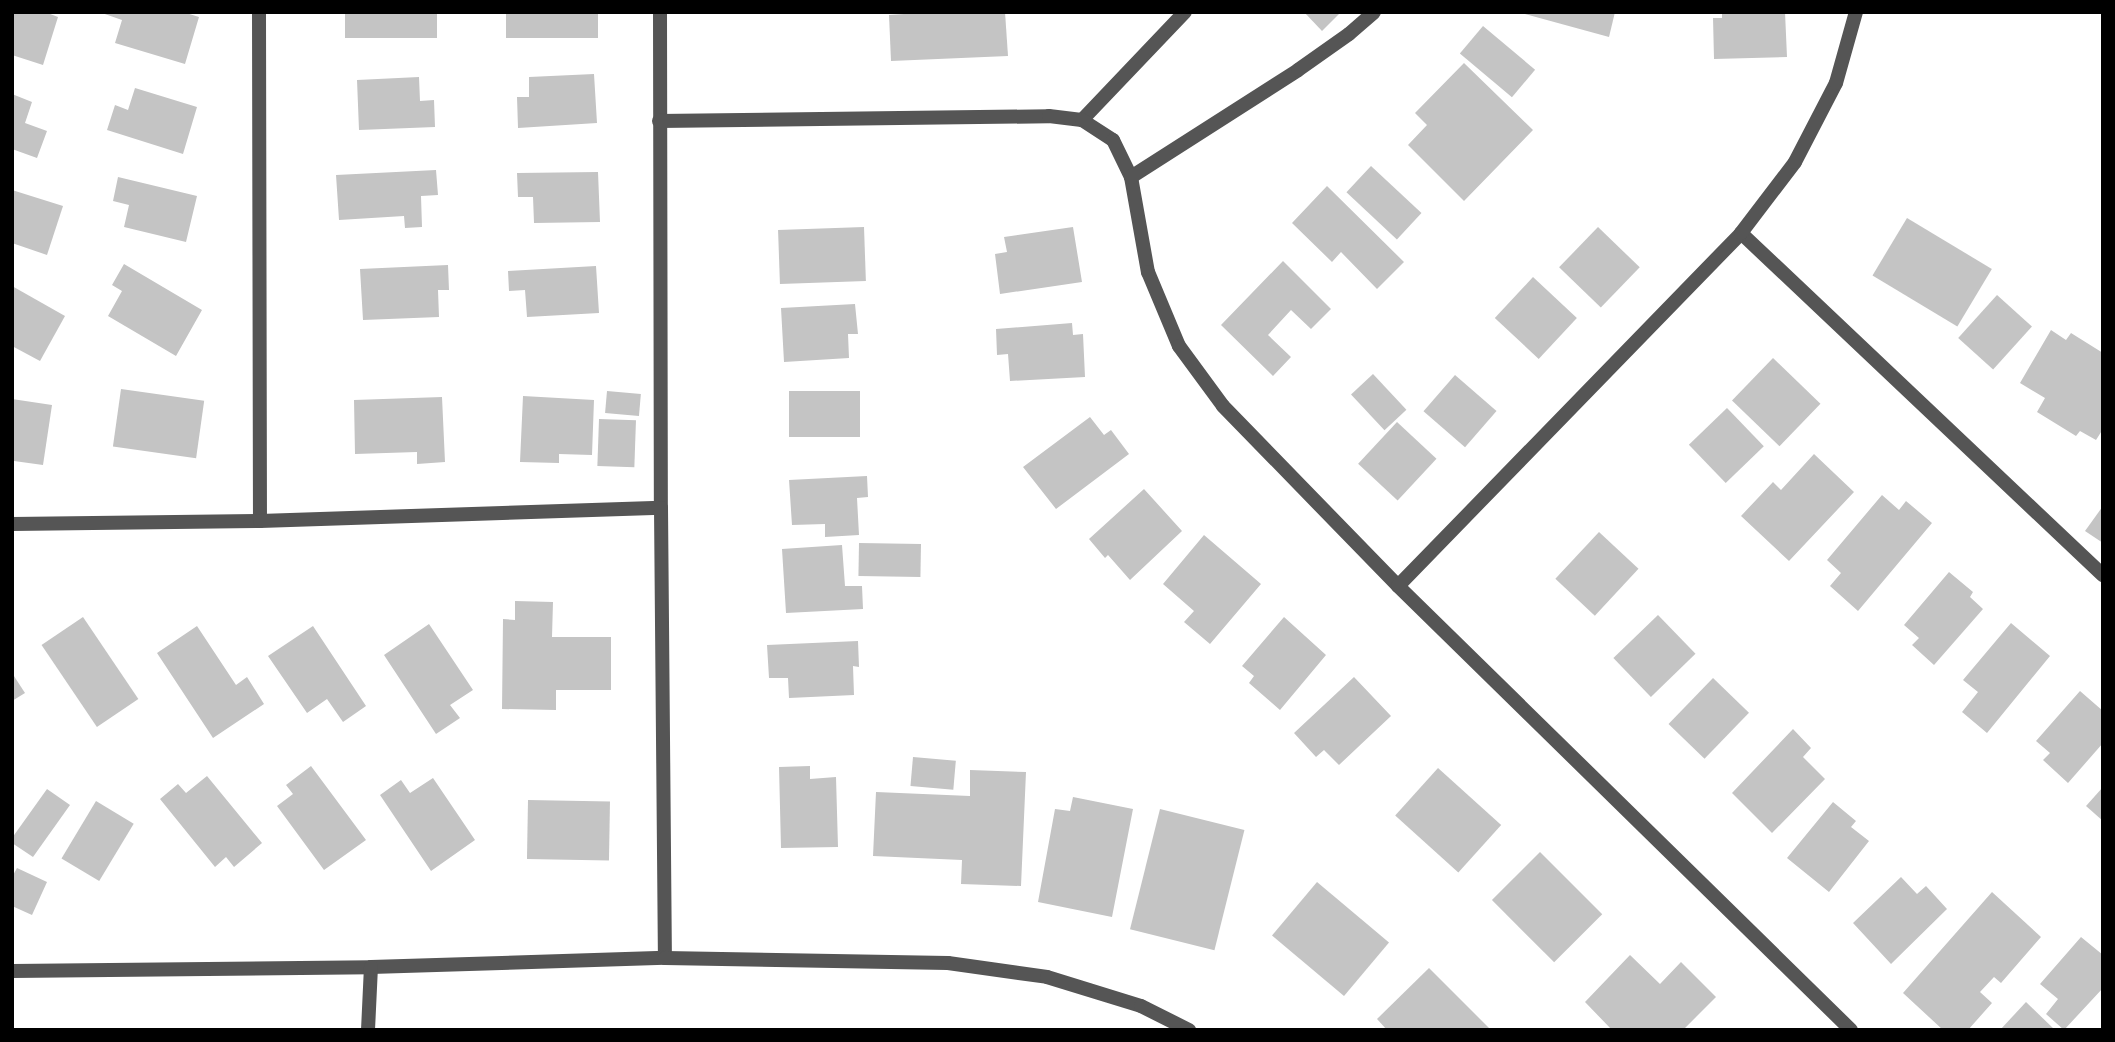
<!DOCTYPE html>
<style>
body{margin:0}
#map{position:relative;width:2115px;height:1042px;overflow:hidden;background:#fff;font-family:Ubuntu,sans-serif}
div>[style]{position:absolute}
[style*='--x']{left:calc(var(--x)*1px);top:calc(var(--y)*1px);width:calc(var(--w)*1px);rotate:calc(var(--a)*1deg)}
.building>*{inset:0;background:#c4c4c4;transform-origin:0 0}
.minor>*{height:14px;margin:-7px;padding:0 7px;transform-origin:7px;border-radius:7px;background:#555}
span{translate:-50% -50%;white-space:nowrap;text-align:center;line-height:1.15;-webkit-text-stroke:5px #fff;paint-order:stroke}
.frame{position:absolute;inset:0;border:14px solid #000;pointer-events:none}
</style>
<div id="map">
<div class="building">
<i style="clip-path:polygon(12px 12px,45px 12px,58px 17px,43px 65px,12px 55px)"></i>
<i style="clip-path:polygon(99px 12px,183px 12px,199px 17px,185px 64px,115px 43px,122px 20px)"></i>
<i style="left:345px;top:12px;width:92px;height:26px"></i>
<i style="left:506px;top:12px;width:92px;height:26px"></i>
<i style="clip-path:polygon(934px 12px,1005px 12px,1008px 56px,891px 61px,889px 15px)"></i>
<i style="clip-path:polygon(1304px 12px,1341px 12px,1322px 31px)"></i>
<i style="clip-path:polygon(1518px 12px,1615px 12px,1609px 37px)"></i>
<i style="clip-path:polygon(1722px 12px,1785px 12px,1787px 57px,1714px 59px,1713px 18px,1722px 18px)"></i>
<i style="left:1483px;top:26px;width:68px;height:36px;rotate:40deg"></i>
<i style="clip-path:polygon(1464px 63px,1533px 130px,1464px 201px,1408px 145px,1427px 125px,1415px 113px)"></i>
<i style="clip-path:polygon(594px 74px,597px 123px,518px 128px,517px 97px,529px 97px,529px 77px)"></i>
<i style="clip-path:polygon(419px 77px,420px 101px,434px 100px,435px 127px,359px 130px,357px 80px)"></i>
<i style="clip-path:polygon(135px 88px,197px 107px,183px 154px,107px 130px,115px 105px,128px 110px)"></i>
<i style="clip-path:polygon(12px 94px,32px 102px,25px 123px,47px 131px,37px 158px,12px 149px)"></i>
<i style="left:1371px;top:166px;width:69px;height:36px;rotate:43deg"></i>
<i style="clip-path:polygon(436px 170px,438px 195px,421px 196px,422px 227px,405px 228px,404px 216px,339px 220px,336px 175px)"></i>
<i style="clip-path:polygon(598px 172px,600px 222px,534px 223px,533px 197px,518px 197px,517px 173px)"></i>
<i style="clip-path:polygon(118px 177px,197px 196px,186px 242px,124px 227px,129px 205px,113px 201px)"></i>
<i style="clip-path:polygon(1327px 186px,1404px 262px,1377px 289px,1341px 252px,1332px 262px,1292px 223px)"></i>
<i style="clip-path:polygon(12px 190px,63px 206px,47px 255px,12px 243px)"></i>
<i style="left:1907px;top:218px;width:99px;height:67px;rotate:31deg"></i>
<i style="left:864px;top:227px;width:54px;height:86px;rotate:88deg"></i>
<i style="clip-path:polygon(1073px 227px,1082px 282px,1000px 294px,995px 254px,1007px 252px,1004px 237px)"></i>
<i style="left:1598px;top:227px;width:58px;height:56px;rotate:44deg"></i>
<i style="clip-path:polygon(1283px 261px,1331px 309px,1311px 329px,1291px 310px,1268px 335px,1291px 357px,1273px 376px,1221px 325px)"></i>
<i style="clip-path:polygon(124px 264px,202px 310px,176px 356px,108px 316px,122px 291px,112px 285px)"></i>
<i style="clip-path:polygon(448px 265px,449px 290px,438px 290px,439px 317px,363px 320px,360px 269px)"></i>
<i style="clip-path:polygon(596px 266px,599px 313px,527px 317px,525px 290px,509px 291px,508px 271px)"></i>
<i style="left:1533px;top:277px;width:60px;height:56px;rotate:43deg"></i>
<i style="clip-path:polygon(12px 286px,65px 316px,40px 361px,12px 346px)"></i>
<i style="left:1997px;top:295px;width:47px;height:58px;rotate:42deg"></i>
<i style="clip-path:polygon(855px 304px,858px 334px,848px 334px,849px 358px,784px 362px,781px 308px)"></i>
<i style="clip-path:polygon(1072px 323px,1073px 335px,1083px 334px,1085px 377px,1010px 381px,1008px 354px,997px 355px,996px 329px)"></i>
<i style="clip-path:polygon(2051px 330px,2066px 340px,2071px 333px,2103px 353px,2103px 429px,2096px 440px,2080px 431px,2076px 436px,2037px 412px,2045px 398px,2020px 383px)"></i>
<i style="left:1773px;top:358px;width:66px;height:59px;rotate:44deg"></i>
<i style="left:1373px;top:374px;width:49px;height:30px;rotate:47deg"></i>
<i style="left:1455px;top:375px;width:55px;height:48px;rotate:41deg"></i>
<i style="left:121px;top:389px;width:84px;height:58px;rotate:8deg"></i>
<i style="left:607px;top:391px;width:34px;height:22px;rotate:5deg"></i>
<i style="left:789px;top:391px;width:71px;height:46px"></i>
<i style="clip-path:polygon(523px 396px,594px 400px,592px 455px,559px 454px,559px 463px,520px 462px)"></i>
<i style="clip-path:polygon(442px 397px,445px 462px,417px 464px,417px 452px,355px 454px,354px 400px)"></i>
<i style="clip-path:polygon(12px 399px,52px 405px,43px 465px,14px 461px)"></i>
<i style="left:1727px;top:408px;width:53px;height:53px;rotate:46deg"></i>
<i style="clip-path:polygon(1090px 417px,1104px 435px,1111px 430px,1129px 454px,1056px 509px,1023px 467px)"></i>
<i style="left:599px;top:419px;width:37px;height:47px;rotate:2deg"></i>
<i style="left:1397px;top:422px;width:54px;height:57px;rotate:43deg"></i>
<i style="clip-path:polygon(1814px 454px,1854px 492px,1789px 561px,1741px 516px,1773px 482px,1781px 490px)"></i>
<i style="clip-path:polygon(867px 476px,868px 497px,857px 498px,859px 535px,825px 537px,825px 524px,792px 525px,789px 480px)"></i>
<i style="clip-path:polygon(1144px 489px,1182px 531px,1130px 580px,1108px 555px,1105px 558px,1089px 539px)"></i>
<i style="clip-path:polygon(1882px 495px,1899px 510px,1906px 501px,1932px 523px,1858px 611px,1830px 586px,1841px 573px,1827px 560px)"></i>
<i style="clip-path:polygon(2103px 506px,2103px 543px,2085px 531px)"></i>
<i style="left:1599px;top:532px;width:54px;height:64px;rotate:43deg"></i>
<i style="clip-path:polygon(1204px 535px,1261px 584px,1210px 644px,1184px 622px,1194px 611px,1163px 584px)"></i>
<i style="left:859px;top:543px;width:62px;height:33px;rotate:1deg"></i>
<i style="clip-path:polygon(842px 545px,845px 586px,862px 586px,863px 609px,786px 613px,782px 549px)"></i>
<i style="clip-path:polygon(1949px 572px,1973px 592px,1970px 597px,1983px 609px,1934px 665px,1912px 645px,1919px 638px,1904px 625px)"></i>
<i style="clip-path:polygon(515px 601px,553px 602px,552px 637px,611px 637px,611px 690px,556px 690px,556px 710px,502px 709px,503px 619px,515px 620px)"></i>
<i style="left:1658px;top:615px;width:54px;height:62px;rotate:46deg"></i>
<i style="left:83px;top:617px;width:99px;height:50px;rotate:56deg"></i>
<i style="clip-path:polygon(1284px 617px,1326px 655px,1280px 710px,1249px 683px,1254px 676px,1242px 666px)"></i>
<i style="clip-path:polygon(2011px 623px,2050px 656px,1987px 733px,1962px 712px,1978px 692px,1963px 680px)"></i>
<i style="clip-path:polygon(429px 624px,473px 690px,450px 705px,460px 718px,436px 734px,384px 655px)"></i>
<i style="clip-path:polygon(197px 626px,236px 685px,247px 677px,264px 704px,213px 738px,157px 653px)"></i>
<i style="clip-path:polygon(313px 626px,366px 706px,343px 722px,327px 699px,307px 713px,268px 656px)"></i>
<i style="clip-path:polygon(858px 641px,859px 667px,853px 666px,854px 695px,789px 698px,788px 678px,769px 678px,767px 645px)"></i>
<i style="clip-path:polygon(12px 673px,25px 693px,12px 701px)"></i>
<i style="clip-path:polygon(1354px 677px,1391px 716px,1339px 765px,1324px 750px,1316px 757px,1294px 733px)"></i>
<i style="left:1713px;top:678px;width:50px;height:64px;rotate:44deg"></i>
<i style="clip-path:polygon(2080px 691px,2103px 711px,2103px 743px,2068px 783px,2043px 760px,2050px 753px,2036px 741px)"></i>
<i style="clip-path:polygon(1793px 729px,1811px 748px,1803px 757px,1825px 779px,1772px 833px,1732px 793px)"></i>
<i style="left:913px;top:757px;width:43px;height:29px;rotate:5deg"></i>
<i style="clip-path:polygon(311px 766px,366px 840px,324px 870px,277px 806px,293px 794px,286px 785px)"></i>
<i style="clip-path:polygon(810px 766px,810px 779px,836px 777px,838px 847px,781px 848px,779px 767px)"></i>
<i style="left:1438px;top:768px;width:85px;height:64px;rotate:42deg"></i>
<i style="clip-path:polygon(970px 770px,1026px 772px,1021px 886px,961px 884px,962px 860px,873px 856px,876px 792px,970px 796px)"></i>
<i style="clip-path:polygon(207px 776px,262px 843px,234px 867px,226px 857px,215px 867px,160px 799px,178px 784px,186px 793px)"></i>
<i style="clip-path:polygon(433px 778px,475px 840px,431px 871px,380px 795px,401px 780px,410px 793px)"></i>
<i style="clip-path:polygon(2103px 787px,2103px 821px,2086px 806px)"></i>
<i style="clip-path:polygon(47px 789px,70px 805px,33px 857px,12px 843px,12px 838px)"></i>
<i style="clip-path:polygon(1073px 797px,1133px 809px,1112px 917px,1038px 902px,1055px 809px,1070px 811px)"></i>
<i style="left:528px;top:800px;width:82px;height:59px;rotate:1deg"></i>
<i style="left:96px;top:801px;width:44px;height:67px;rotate:31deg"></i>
<i style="clip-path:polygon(1833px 802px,1856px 821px,1851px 827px,1869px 841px,1829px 892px,1787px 858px)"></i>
<i style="left:1160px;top:809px;width:87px;height:124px;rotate:14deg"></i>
<i style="left:1540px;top:852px;width:88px;height:68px;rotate:45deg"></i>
<i style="clip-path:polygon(17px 868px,47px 882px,32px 915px,12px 906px,12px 877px)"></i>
<i style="clip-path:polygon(1901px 877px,1917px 894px,1926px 886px,1947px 909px,1891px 964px,1853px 923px)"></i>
<i style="left:1317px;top:882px;width:94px;height:70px;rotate:40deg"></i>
<i style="clip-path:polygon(1992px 892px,2041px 937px,2001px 983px,1994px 977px,1980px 992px,1992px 1003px,1968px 1030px,1943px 1030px,1903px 993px)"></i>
<i style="clip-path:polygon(2081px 937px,2103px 955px,2103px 988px,2064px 1030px,2046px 1014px,2058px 999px,2040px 984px)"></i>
<i style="clip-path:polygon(1630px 955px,1660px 984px,1681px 962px,1716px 997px,1683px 1030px,1612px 1030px,1585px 1002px)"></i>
<i style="clip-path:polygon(1429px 968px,1491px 1030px,1387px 1030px,1377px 1019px)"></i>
<i style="clip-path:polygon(2026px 1002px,2055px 1030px,2000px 1030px)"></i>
</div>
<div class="minor">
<i style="--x:259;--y:12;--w:509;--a:89.89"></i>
<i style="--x:660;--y:12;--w:496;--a:89.9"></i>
<i style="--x:1082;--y:120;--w:149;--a:-46.4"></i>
<i style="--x:659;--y:121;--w:390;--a:-0.7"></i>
<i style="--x:1049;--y:116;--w:33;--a:7"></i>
<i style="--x:1082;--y:120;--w:37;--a:33"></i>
<i style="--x:1113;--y:140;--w:41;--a:64.1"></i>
<i style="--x:1131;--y:177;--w:97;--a:79.9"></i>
<i style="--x:1148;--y:272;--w:80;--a:67.3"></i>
<i style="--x:1179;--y:346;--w:74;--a:53.7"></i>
<i style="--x:1223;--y:406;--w:251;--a:45.8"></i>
<i style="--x:1131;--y:177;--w:198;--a:-32.6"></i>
<i style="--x:1298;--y:70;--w:62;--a:-35.2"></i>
<i style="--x:1349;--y:34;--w:33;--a:-41"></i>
<i style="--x:1741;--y:233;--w:498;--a:43.4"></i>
<i style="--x:12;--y:524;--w:248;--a:-0.7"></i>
<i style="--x:260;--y:521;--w:401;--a:-1.9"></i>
<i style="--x:661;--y:508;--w:450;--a:89.5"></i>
<i style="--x:12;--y:971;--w:359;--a:-0.6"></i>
<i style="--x:371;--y:967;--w:294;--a:-1.8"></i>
<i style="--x:665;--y:958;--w:283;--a:1"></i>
<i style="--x:948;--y:963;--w:100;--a:8"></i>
<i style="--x:1047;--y:977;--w:98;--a:17.1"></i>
<i style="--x:1141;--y:1006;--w:54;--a:26.6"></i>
<i style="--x:368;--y:1030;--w:63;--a:-87.3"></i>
<i style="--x:1851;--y:1030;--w:634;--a:-135.57"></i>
<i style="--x:1398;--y:586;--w:492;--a:-45.8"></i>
<i style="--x:1741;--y:233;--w:89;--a:-52.7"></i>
<i style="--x:1795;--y:162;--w:89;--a:-62.6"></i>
<i style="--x:1836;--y:83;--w:74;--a:-74.3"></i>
</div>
<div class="frame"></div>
</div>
